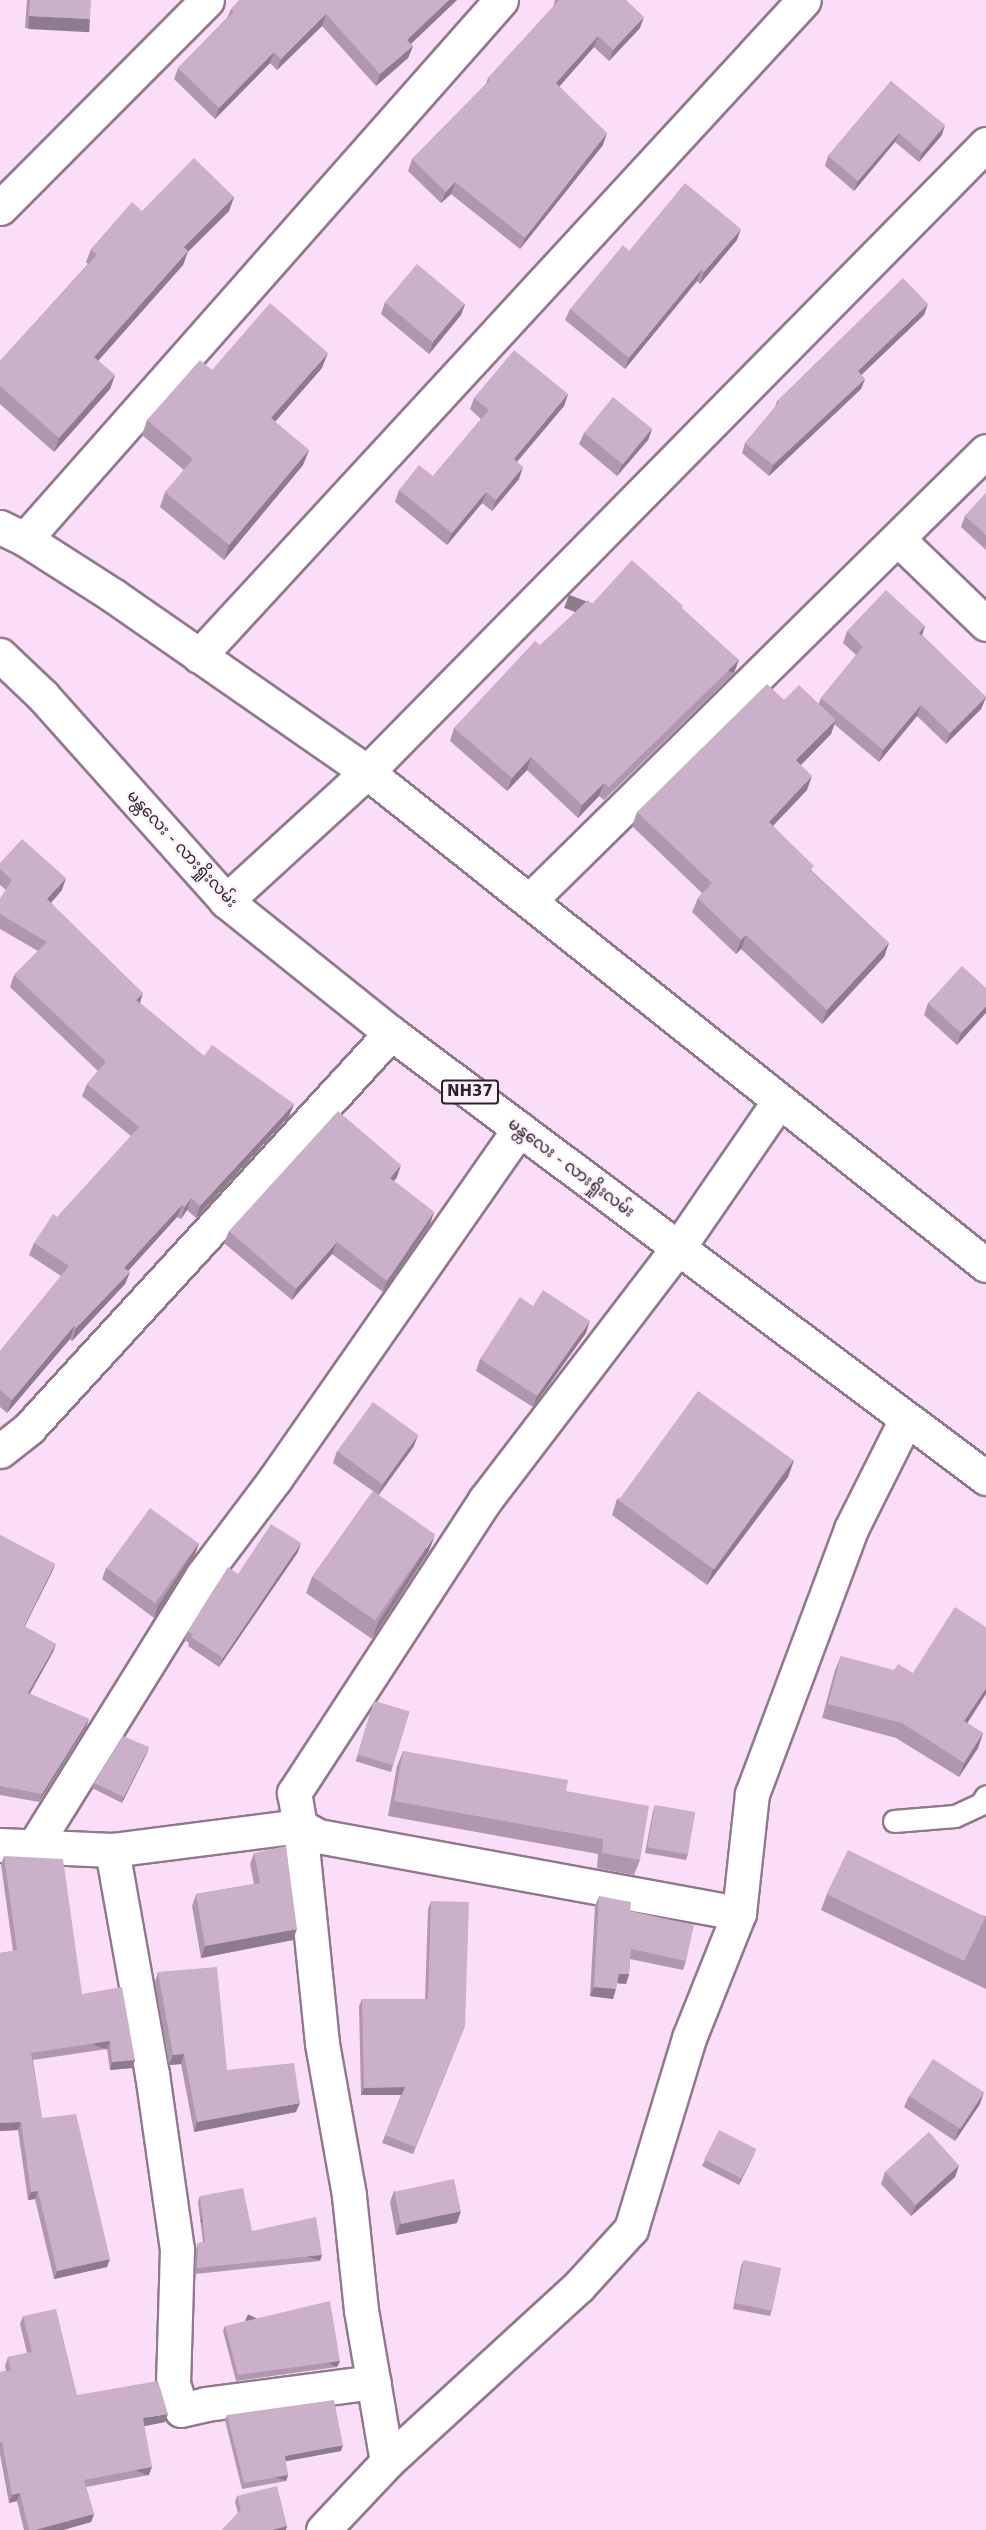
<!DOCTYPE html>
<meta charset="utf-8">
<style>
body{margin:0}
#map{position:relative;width:986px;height:2530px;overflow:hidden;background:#faddf7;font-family:"DejaVu Sans","Noto Sans Myanmar",sans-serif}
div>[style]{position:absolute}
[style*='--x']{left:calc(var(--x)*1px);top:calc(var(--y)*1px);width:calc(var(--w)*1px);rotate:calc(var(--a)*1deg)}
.roads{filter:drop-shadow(2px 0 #91788f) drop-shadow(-2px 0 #91788f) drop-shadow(0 2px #91788f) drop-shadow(0 -2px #91788f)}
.service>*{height:21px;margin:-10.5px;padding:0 10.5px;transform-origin:10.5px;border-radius:10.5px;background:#fff}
.minor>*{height:33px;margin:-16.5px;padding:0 16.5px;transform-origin:16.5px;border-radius:16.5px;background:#fff}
.trunk>*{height:33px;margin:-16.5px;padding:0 16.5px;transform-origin:16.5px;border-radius:16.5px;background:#fff}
.wall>*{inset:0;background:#af97ad;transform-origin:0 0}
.shaded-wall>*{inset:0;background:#8e7b8d;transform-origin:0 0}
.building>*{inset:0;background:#cbb0c9;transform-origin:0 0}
span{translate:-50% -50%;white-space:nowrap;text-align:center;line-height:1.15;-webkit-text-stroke:4.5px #fcf0fb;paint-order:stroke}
.shield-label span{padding:2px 4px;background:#fcf0fb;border:2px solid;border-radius:4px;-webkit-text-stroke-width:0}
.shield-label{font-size:15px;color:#2d222c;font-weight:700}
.street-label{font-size:16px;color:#2d222c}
</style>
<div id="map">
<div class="roads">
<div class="service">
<i style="--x:894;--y:1821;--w:61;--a:-4.7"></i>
<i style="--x:955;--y:1816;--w:29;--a:-25"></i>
<i style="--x:981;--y:1804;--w:9;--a:-58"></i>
</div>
<div class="minor">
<i style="--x:0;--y:208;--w:293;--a:-45.1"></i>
<i style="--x:25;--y:539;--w:719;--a:-48.55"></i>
<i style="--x:898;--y:539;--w:122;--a:44"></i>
<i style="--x:199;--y:656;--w:892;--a:-47.32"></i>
<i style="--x:226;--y:901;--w:191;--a:-42.5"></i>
<i style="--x:367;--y:772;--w:882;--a:-45.41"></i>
<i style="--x:529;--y:901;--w:641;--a:-44.56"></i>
<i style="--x:0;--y:1451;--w:37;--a:-38"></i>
<i style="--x:29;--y:1428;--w:536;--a:-47.5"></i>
<i style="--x:0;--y:1845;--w:112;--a:2.6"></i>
<i style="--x:112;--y:1850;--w:190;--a:-7.3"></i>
<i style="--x:300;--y:1826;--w:21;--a:29"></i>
<i style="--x:318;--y:1836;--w:428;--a:10.4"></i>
<i style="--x:34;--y:1846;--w:318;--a:-58.1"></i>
<i style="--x:202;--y:1576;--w:121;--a:-53"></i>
<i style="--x:275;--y:1479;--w:427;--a:-55.1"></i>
<i style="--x:112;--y:1850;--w:228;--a:79.9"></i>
<i style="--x:152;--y:2074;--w:177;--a:81.9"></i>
<i style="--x:177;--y:2249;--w:134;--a:91.7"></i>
<i style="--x:173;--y:2383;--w:28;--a:73"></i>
<i style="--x:181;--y:2410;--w:26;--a:-13"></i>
<i style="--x:206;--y:2404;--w:169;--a:-7.5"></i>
<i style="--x:387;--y:2462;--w:154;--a:-99.7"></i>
<i style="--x:361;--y:2310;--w:116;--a:-96"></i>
<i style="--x:349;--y:2195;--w:154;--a:-100.1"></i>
<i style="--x:322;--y:2043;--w:218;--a:-95.8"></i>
<i style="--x:300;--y:1826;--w:34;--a:-100"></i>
<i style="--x:294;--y:1793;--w:350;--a:-56.9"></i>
<i style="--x:485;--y:1500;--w:317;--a:-52.6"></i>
<i style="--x:678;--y:1248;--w:178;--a:-55.5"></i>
<i style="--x:323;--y:2530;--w:93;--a:-46.7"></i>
<i style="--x:387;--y:2462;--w:260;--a:-42.5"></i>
<i style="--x:579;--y:2286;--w:77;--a:-47.6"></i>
<i style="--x:631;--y:2229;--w:200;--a:-73.1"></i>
<i style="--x:689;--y:2038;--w:135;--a:-68.2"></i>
<i style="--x:739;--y:1913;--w:120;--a:-83.8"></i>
<i style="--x:752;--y:1794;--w:283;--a:-69.5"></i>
<i style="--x:851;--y:1529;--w:123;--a:-63.4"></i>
</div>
<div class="trunk">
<i style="--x:0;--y:527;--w:28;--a:26"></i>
<i style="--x:25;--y:539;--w:106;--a:32.6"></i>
<i style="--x:114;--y:596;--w:308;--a:34.8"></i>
<i style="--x:367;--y:772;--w:791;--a:38.54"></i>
<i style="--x:0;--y:655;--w:59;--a:43.6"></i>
<i style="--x:43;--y:696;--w:275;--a:48.2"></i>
<i style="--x:226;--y:901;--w:211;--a:38.7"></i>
<i style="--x:391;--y:1033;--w:743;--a:36.79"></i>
</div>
</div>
<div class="wall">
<i style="clip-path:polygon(27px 0,91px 0,86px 31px,25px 28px)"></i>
<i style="clip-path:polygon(457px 0,411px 44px,413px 46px,408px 58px,376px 86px,322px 26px,277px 70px,270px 63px,215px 119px,174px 79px,178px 68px,227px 18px,231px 9px)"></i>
<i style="clip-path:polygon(555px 0,626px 0,640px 28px,609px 61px,594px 47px,559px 86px,603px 145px,520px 249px,451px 194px,441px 203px,408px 171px,412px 159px,486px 84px,488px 78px,553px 7px)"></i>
<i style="clip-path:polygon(891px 81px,942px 135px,919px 162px,895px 142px,854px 191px,825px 166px,828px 156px)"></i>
<i style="clip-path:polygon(234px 197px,229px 211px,188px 251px,183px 265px,98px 361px,115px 375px,110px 389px,54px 452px,0 404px,0 361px,88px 264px,86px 262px,91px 249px,142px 211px)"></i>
<i style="clip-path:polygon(737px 240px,700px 284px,697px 281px,625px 369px,565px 320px,570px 309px,629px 251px)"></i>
<i style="clip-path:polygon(385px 302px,465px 304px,461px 315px,429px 354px,381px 314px)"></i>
<i style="clip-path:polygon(924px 315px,861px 375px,865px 379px,861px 389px,769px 476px,742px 453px,745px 443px,775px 407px,777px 401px)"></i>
<i style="clip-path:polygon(322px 368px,275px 422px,309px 450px,303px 465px,224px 560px,160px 507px,165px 492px,184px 470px,142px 435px,147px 420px,212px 370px)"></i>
<i style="clip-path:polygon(568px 394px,564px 406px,517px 462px,519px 479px,492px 511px,482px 503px,447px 545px,395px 502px,399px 490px,433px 476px,481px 419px,470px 409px,474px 398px)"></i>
<i style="clip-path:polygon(652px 429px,648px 440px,617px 476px,579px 444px,584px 433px)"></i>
<i style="clip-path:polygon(986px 493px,986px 550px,961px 527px,965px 516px)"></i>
<i style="clip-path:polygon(592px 604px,682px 609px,734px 673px,604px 800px,599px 796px,578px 818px,527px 770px,507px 791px,450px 741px,454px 728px,540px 645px)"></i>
<i style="clip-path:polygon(925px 626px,922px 635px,986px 697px,981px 709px,946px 744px,917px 716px,879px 762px,834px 724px,831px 734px,801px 765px,807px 790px,773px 826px,812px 871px,889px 943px,884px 957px,822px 1024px,741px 949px,736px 954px,692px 912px,698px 898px,702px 893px,632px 826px,637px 812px,784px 700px,819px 703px,821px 698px,856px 655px,843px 643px,847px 631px)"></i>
<i style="clip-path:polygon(0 863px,62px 890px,51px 903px,140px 1003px,204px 1056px,294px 1104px,289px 1116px,196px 1218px,187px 1210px,181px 1219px,177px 1217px,128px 1271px,130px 1272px,125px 1284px,72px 1341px,70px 1339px,7px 1413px,0 1407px,0 1351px,61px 1276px,29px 1255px,34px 1243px,131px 1136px,82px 1096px,87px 1084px,98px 1071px,10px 987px,14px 975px,38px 951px,0 929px,0 899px,6px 890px,0 885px)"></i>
<i style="clip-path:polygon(986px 988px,957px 1045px,924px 1015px,928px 1003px)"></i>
<i style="clip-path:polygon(397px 1177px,394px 1181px,434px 1212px,430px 1224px,383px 1292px,332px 1254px,292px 1300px,224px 1243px,229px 1231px)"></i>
<i style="clip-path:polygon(533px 1306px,586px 1333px,533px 1407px,476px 1371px,480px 1359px)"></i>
<i style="clip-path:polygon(414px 1446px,379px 1495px,429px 1551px,372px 1639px,306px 1593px,312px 1577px,373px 1491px,333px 1463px,337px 1451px)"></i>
<i style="clip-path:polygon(794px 1460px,788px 1477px,707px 1585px,612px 1515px,617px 1499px)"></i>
<i style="clip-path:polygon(0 1535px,55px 1564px,52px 1572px,24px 1626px,56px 1644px,53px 1652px,30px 1694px,89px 1719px,86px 1727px,39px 1802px,0 1795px)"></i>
<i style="clip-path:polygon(199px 1543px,195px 1554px,154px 1618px,102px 1579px,106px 1568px)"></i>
<i style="clip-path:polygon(298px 1552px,219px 1667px,188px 1646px,189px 1643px,184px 1640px,188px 1631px,238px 1574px)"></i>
<i style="clip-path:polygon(841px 1656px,967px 1723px,983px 1733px,978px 1748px,959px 1777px,896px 1738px,822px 1718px,835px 1670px)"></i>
<i style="left:374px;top:1701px;width:37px;height:63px;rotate:17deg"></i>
<i style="clip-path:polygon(149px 1747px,122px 1803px,92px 1788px,94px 1783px)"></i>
<i style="clip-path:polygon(403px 1751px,566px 1791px,640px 1860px,634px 1875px,597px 1868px,598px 1854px,388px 1816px,397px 1766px)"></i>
<i style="clip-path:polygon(655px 1805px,688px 1854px,686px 1860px,645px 1853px,653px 1811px)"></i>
<i style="clip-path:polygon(254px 1853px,293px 1940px,201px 1958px,192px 1906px,196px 1894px,254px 1884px,250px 1864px)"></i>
<i style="clip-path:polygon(4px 1856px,82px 1994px,135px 2060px,132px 2068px,110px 2070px,107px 2049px,33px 2060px,42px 2118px,107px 2267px,54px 2279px,35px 2199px,28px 2200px,18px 2130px,0 2131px,0 1953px,13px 1951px,1px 1864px)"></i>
<i style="clip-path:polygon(827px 1894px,986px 1916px,986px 1989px,821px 1910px)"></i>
<i style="clip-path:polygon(599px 1896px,630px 1911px,686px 1961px,683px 1970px,630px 1959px,629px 1974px,626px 1984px,617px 1983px,613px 1999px,590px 1996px,595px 1906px)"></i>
<i style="clip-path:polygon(431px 1901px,465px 2026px,413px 2154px,382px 2143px,401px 2095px,361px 2095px,359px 2006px,362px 1999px,425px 1999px,428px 1909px)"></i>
<i style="clip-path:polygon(158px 1972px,227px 2070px,296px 2112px,194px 2132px,181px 2064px,169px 2065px,155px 1982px)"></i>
<i style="clip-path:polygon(909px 2096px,980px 2104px,955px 2141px,904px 2107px)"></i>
<i style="clip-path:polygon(754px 2154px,739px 2185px,702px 2166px,705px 2160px)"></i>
<i style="clip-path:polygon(959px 2165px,955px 2177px,911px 2216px,881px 2184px,885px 2172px)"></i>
<i style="clip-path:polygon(394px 2191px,457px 2223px,396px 2235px,390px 2202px)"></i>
<i style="clip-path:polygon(200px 2196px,252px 2231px,320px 2261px,195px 2274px,196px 2249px,198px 2243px,203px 2242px,198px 2202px)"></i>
<i style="clip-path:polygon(744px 2260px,772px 2310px,770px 2316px,733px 2309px,741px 2266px)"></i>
<i style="clip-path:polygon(23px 2316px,77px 2395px,165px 2422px,144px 2426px,149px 2475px,86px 2487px,94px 2514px,91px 2522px,63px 2530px,24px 2530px,17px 2501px,9px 2503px,0 2454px,0 2372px,6px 2371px,5px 2366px,8px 2357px,27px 2353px,20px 2324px)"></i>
<i style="clip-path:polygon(225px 2326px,340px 2361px,337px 2367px,236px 2381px,223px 2331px)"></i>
<i style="clip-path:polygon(227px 2415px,341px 2451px,285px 2461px,288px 2475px,286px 2481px,242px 2489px,225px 2420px)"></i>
<i style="clip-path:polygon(237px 2496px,287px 2526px,286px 2530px,222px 2530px,238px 2513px,235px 2502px)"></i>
</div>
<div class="shaded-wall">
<i style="clip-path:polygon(449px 0,457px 0,403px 51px,407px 40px)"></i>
<i style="clip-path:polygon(326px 14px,322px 26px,277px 70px,281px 59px)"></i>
<i style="left:29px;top:16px;width:61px;height:13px;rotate:3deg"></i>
<i style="clip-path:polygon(644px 17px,640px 28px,609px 61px,613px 50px)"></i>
<i style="clip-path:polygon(598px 36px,594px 47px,552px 95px,556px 83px)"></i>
<i style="clip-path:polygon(413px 46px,408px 58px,376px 86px,380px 74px)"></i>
<i style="clip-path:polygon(274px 52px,270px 63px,215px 119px,219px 108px)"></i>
<i style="clip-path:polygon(945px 125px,942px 135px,919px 162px,922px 153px)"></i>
<i style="clip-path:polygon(607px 133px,603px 145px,520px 249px,525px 238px)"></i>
<i style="clip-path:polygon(899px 133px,895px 142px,854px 191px,858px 181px)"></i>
<i style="clip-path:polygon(455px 182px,451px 194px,441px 203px,446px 192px)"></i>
<i style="clip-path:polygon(234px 197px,229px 211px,179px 261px,184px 247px)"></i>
<i style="clip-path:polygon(741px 229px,737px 240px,700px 284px,704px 272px)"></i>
<i style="clip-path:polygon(188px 251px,183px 265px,89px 371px,94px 357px)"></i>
<i style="clip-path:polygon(701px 270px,697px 281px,625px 369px,629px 358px)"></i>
<i style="clip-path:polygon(465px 304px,461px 315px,429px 354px,433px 342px)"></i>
<i style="clip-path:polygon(928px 304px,924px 315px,854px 382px,858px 371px)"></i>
<i style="clip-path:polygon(328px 353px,322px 368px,265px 433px,271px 418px)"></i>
<i style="clip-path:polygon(115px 375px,110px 389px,54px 452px,59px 438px)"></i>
<i style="clip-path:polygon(865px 379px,861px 389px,769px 476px,773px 465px)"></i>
<i style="clip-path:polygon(568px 394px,564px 406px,509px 471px,514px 459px)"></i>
<i style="clip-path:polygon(652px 429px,648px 440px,617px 476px,622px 465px)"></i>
<i style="clip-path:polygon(309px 450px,303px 465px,224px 560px,229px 545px)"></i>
<i style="clip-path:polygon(523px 467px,519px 479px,492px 511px,496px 500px)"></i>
<i style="clip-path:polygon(486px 492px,482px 503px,447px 545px,452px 533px)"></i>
<i style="clip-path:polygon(925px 626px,921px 638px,919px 633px)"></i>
<i style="left:739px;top:660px;width:14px;height:182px;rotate:111deg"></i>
<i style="clip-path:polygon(986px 697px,981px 709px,946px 744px,950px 733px)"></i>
<i style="clip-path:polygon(921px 705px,917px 716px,879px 762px,883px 750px)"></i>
<i style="clip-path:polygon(836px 720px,831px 734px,791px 775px,796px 760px)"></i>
<i style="clip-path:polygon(531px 757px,527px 770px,507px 791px,512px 778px)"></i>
<i style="clip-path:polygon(812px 776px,807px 790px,763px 836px,769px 822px)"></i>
<i style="clip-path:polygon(604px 783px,599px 796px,578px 818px,582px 805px)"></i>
<i style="clip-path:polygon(66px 878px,62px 890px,43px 912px,47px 899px)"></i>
<i style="clip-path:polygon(746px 935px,741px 949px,736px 954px,741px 940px)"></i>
<i style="clip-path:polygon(889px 943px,884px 957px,822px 1024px,827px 1010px)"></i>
<i style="clip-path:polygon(143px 993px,139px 1006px,136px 1000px)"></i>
<i style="clip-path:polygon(986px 1006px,986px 1013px,957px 1045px,961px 1033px)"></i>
<i style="clip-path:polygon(294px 1104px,289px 1116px,196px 1218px,200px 1206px)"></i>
<i style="clip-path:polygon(401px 1165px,397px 1177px,386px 1190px,390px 1178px)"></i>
<i style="clip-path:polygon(191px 1198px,187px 1210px,181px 1219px,185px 1207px)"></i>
<i style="clip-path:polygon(182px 1205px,177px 1217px,120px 1280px,124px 1268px)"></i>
<i style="clip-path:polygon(434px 1212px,430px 1224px,383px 1292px,387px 1281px)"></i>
<i style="clip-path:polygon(337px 1242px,332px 1254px,292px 1300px,296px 1289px)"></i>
<i style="clip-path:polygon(130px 1272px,125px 1284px,72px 1341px,76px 1328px)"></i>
<i style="clip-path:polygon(590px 1321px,586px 1333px,533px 1407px,537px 1396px)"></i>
<i style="clip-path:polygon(74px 1326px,70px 1339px,7px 1413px,12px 1400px)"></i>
<i style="clip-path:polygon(418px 1435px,414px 1446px,378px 1495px,383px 1484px)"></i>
<i style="clip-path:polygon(794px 1460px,788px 1477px,707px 1585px,713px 1569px)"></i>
<i style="clip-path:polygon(435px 1535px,429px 1551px,372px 1639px,378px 1623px)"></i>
<i style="clip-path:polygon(199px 1543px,195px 1554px,154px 1618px,158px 1606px)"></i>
<i style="clip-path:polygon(301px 1543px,298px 1552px,219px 1667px,223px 1658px)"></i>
<i style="clip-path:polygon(55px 1564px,52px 1572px,21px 1634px,24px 1626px)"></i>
<i style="clip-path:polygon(56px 1644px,53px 1652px,25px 1701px,28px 1693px)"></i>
<i style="clip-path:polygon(986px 1688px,986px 1694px,959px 1736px,964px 1721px)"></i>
<i style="clip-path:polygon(89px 1719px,86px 1727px,39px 1802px,42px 1794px)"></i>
<i style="clip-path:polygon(983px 1733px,978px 1748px,959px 1777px,964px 1763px)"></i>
<i style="clip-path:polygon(149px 1747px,147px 1753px,122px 1803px,124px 1797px)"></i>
<i style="clip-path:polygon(297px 1929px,293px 1940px,201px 1958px,205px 1946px)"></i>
<i style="clip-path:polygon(619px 1974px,629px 1974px,626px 1984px,615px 1983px)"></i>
<i style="clip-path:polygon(594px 1987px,616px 1989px,613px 1999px,590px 1996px)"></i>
<i style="left:110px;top:2041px;width:9px;height:80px;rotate:111deg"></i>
<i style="clip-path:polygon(184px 2054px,181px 2064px,169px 2065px,173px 2055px)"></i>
<i style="clip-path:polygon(135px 2060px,132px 2068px,110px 2070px,112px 2062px)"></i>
<i style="clip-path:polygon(405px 2087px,402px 2095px,361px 2095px,364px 2088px)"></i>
<i style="clip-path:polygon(984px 2092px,980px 2104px,955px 2141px,959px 2129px)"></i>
<i style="clip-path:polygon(300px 2103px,296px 2112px,194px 2132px,197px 2122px)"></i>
<i style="clip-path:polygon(21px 2122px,18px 2130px,0 2131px,0 2123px)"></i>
<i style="clip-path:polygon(756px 2149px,754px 2154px,739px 2185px,741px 2179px)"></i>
<i style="clip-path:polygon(959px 2165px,955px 2177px,911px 2216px,916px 2205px)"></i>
<i style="clip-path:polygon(38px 2191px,35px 2199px,28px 2200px,31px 2192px)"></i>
<i style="clip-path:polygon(461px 2211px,457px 2223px,396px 2235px,400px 2224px)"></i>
<i style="left:322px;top:2255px;width:6px;height:126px;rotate:108deg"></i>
<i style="clip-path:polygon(110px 2259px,107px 2267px,54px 2279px,57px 2271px)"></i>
<i style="left:340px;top:2361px;width:7px;height:103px;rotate:117deg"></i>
<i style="clip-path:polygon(168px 2414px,165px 2422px,140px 2427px,143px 2418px)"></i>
<i style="clip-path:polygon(343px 2445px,341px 2451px,282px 2462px,285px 2456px)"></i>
<i style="left:152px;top:2467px;width:9px;height:69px;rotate:111deg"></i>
<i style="left:288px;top:2475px;width:6px;height:45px;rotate:108deg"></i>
<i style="clip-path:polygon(20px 2493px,17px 2501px,9px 2503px,12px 2495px)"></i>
<i style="clip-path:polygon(94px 2514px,91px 2522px,63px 2530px,35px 2530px)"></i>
<i style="clip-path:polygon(287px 2526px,286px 2530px,272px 2530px)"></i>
</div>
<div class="building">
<i style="clip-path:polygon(30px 0,91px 0,90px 19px,29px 16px)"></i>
<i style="clip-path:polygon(239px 0,449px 0,407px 40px,413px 46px,380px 74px,326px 14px,281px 59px,274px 52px,219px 108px,178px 68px,234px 12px,231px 9px)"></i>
<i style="clip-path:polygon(559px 0,626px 0,644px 17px,613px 50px,598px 36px,556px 83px,607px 133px,525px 238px,455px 182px,446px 192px,412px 159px,490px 80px,488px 78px)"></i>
<i style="clip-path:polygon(891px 81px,945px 125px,922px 153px,899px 133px,858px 181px,828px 156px)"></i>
<i style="clip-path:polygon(194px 158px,234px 197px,184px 247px,188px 251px,94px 357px,115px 375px,59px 438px,0 386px,0 361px,97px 255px,91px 249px,132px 202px,142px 211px)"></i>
<i style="clip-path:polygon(685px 183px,741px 229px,704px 272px,701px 270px,629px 358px,570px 309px,623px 245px,629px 251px)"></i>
<i style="left:417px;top:264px;width:62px;height:50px;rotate:40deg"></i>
<i style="clip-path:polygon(903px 278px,928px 304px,858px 371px,865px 379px,773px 465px,745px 443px,779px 402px,777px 401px)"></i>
<i style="clip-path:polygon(270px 303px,328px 353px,271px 418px,309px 450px,229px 545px,165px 492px,193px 459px,147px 420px,200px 360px,212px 370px)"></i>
<i style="clip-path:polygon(514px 350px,568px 394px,514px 459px,523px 467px,496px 500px,486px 492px,452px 533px,399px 490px,419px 465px,433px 476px,489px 410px,474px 398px)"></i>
<i style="left:613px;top:397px;width:50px;height:46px;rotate:39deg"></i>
<i style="clip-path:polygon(986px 493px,986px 535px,965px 516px)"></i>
<i style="clip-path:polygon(632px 560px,683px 606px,682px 608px,739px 660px,609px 787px,604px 783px,582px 805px,531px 757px,512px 778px,454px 728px,535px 641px,540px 645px,588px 600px,592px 604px)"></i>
<i style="clip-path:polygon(886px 590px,925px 626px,919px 633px,986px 697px,950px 733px,921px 705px,883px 750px,821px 698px,863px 647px,847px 631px)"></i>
<i style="clip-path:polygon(767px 684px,784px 700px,799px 685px,836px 720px,796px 760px,812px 776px,769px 822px,814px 866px,810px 870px,889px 943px,827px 1010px,746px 935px,741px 940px,698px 898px,712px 883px,637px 812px)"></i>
<i style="clip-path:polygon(22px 839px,66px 878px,47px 899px,143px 993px,136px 1000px,204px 1056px,212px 1045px,294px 1104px,200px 1206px,191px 1198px,185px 1207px,182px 1205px,124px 1268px,130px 1272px,76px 1328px,74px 1326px,12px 1400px,0 1390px,0 1351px,69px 1266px,34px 1243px,53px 1214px,57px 1217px,139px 1127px,87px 1084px,106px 1062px,14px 975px,47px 942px,0 914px,0 899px,12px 880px,0 869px,0 863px)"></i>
<i style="clip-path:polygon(962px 966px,986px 988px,986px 1006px,961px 1033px,928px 1003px)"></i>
<i style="clip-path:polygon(338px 1111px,401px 1165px,390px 1178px,434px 1212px,387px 1281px,337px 1242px,296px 1289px,229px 1231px)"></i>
<i style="clip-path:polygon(543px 1290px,590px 1321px,537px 1396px,480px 1359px,520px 1297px,533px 1306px)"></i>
<i style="left:698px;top:1391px;width:118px;height:135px;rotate:36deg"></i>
<i style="left:373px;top:1402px;width:56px;height:61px;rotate:36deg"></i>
<i style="left:373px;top:1491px;width:76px;height:105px;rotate:35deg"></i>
<i style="left:150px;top:1508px;width:60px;height:74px;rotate:36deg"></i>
<i style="clip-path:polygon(271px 1524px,301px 1543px,223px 1658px,191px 1637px,193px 1635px,188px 1631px,228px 1567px,238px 1574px)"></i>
<i style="clip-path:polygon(0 1535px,55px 1564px,24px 1626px,56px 1644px,28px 1693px,89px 1719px,42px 1794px,0 1786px)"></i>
<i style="clip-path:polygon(955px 1607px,986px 1627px,986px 1688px,964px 1721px,983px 1733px,964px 1763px,902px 1723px,828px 1704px,841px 1656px,894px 1670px,898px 1664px,913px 1673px)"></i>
<i style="left:374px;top:1701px;width:37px;height:56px;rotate:17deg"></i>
<i style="clip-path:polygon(123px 1736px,149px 1747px,124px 1797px,94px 1783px)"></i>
<i style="clip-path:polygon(403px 1751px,568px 1780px,566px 1791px,649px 1806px,640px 1860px,602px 1853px,603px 1839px,394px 1801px)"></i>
<i style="left:655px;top:1805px;width:41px;height:43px;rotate:10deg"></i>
<i style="clip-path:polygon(286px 1846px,297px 1929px,205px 1946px,196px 1894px,260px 1883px,254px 1853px)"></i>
<i style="left:848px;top:1850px;width:153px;height:49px;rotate:26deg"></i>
<i style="clip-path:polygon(4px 1856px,63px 1859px,82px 1994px,122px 1987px,135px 2060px,112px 2062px,110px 2041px,31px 2053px,42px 2118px,76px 2114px,110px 2259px,57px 2271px,38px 2191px,31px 2192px,21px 2122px,0 2123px,0 1953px,17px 1950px)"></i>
<i style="clip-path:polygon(599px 1896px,631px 1902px,630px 1911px,694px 1925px,686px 1961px,631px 1949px,629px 1974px,619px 1974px,616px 1989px,594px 1987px)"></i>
<i style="clip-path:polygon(431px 1901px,469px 1902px,465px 2026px,415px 2147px,385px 2135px,405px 2087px,364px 2088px,362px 1999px,428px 1999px)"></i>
<i style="clip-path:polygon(217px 1967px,227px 2070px,294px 2063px,300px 2103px,197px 2122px,184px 2054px,173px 2055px,158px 1972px)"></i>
<i style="left:933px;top:2059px;width:61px;height:44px;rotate:33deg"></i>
<i style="left:719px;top:2130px;width:42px;height:33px;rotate:27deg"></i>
<i style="left:929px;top:2132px;width:45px;height:59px;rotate:48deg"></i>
<i style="left:454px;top:2179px;width:33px;height:61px;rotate:78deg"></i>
<i style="clip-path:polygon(243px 2188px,252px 2231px,316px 2217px,322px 2255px,197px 2268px,198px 2243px,205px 2242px,200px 2196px)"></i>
<i style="left:744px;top:2260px;width:38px;height:44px;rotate:12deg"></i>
<i style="clip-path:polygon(330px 2301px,340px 2361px,238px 2375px,225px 2326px)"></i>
<i style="clip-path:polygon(56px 2309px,77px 2395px,158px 2381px,168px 2414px,143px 2418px,152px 2467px,84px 2480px,94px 2514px,35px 2530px,29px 2530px,20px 2493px,12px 2495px,2px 2442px,0 2442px,0 2372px,11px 2371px,8px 2357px,32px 2352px,23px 2316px)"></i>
<i style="clip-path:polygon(334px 2400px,343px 2445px,285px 2456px,288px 2475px,244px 2483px,227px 2415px)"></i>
<i style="clip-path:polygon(277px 2486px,287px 2526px,272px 2530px,222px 2530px,241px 2510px,237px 2496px)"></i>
</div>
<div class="shield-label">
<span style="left:470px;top:1092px">NH37</span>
</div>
<div class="street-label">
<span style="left:182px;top:849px;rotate:47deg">မန္တလေး - လားရှိုးလမ်း</span>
<span style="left:571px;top:1168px;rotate:37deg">မန္တလေး - လားရှိုးလမ်း</span>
</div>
</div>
